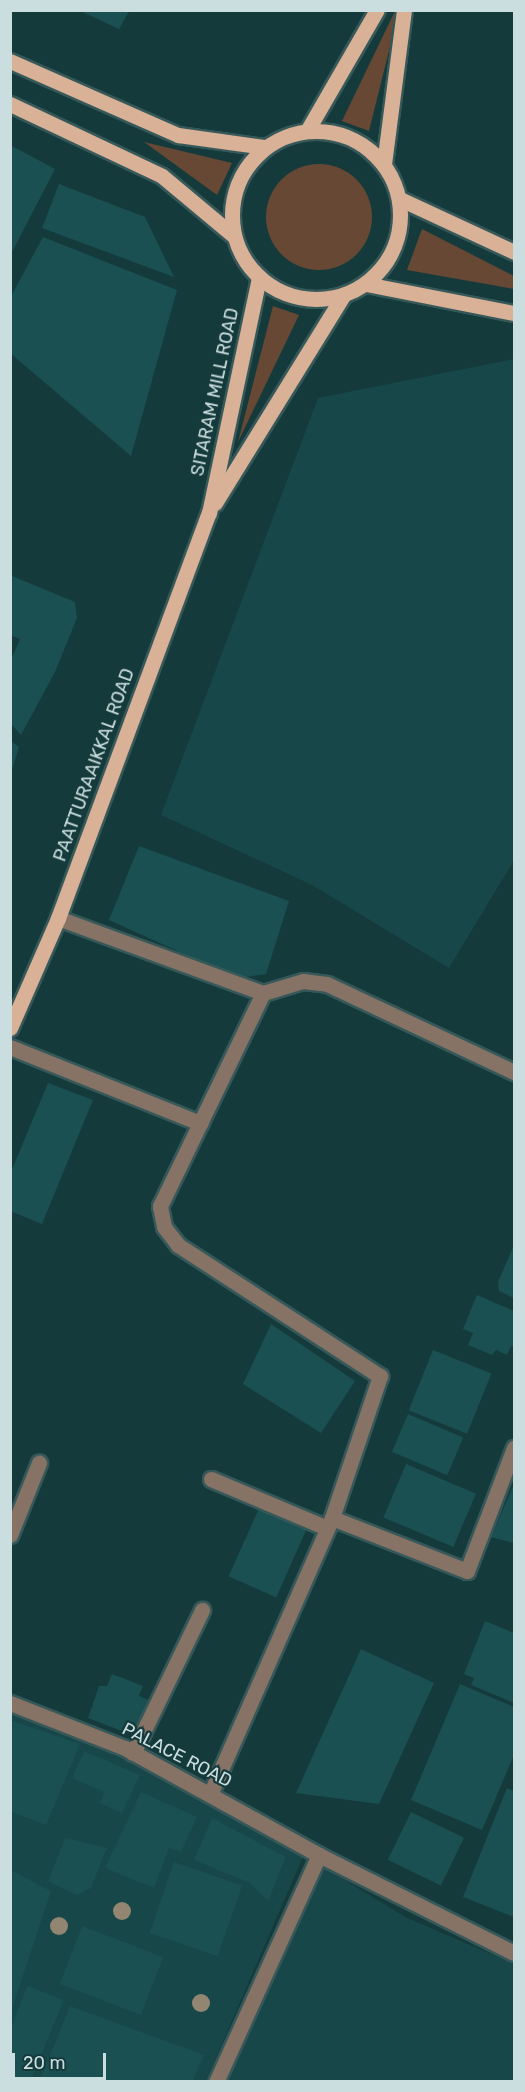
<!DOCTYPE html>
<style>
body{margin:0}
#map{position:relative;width:525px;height:2092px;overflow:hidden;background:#153a3b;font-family:Rubik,sans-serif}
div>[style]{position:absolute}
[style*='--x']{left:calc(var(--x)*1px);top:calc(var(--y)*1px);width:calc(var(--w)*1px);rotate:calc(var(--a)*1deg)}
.built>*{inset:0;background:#174749}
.green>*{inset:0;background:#664834}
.round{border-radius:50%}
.building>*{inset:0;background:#1a5052;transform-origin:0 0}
.roads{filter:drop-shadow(2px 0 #365859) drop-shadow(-2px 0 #365859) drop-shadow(0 2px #365859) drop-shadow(0 -2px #365859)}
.minor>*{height:15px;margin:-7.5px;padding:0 7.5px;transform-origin:7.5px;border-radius:7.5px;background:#867366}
.major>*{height:15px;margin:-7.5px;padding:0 7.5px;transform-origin:7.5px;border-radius:7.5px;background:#d9b196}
.major>.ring{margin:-7.5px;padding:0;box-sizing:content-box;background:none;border:15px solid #d9b196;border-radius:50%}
.trees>*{width:18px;height:18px;margin:-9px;border-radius:50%;background:#928571}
span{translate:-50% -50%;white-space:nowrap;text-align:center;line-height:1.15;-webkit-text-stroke:4.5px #153a3b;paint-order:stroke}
.street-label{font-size:18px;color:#cbdedf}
.frame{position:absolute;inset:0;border:12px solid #cbdedf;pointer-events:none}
.scale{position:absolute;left:12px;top:2053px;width:94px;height:27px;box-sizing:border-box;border:3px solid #cbdedf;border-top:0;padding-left:8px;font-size:18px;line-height:21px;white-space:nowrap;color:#cbdedf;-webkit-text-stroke:4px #153a3b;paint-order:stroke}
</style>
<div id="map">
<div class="built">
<i style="clip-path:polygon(514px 359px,514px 860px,449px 968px,312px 885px,161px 815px,318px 398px)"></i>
<i style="clip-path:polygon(10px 1713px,118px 1754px,305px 1852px,206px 2081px,11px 2081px)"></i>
<i style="clip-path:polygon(325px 1868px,405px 1917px,514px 1964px,514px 2081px,224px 2082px)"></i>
</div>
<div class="green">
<i style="clip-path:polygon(395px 11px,399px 11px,369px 131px,342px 121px)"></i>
<i style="clip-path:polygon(144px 142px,232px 163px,217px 195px)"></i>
<i class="round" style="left:266px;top:164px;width:106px;height:106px"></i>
<i style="clip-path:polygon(422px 229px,514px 276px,514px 289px,407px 270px)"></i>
<i style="clip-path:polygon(273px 306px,299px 315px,238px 442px)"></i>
</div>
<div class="building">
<i style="clip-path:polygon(78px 10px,130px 10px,119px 29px)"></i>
<i style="clip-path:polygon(10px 145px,55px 169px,10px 256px)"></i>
<i style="clip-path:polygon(59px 184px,145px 217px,174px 277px,42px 228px)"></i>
<i style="clip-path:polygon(43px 237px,177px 290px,131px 456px,10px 353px,10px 298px)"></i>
<i style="clip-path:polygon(12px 576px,75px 602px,77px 618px,55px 672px,21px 735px,10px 723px,10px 662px,20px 639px,10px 635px)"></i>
<i style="clip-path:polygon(10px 740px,19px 747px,11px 773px,10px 773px)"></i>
<i style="clip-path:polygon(139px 846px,289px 901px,266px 974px,237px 978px,109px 920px)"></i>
<i style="clip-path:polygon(48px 1083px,93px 1100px,42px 1224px,10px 1211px,10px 1174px)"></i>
<i style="clip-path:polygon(514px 1245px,514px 1298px,499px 1291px,498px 1282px)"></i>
<i style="clip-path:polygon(477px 1295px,514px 1311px,514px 1347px,511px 1346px,507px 1355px,496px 1350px,492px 1355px,468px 1345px,473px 1333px,463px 1329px)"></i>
<i style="clip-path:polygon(271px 1324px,355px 1381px,321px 1433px,243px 1384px)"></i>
<i style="left:433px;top:1350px;width:63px;height:65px;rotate:22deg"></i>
<i style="left:408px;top:1414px;width:60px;height:41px;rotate:23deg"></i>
<i style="left:406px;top:1464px;width:76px;height:58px;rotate:23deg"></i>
<i style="clip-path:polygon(514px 1484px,514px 1543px,491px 1537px)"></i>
<i style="left:260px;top:1506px;width:52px;height:77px;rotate:24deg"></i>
<i style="clip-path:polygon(485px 1621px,514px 1633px,514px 1703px,471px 1685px,474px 1678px,464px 1674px)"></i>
<i style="clip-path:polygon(361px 1649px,434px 1683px,379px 1804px,296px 1793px)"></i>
<i style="clip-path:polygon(112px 1674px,143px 1686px,139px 1696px,149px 1700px,135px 1736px,88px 1718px,99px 1686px,107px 1686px)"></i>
<i style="clip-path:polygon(460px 1684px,514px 1707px,514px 1755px,482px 1830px,411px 1800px)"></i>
<i style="clip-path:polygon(10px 1720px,80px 1744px,46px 1825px,10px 1811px)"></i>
<i style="clip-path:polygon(84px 1751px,140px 1775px,122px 1813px,100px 1803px,104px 1792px,72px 1778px)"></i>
<i style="clip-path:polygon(507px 1788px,514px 1791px,514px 1917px,463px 1897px)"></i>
<i style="clip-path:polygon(141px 1792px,197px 1817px,181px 1852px,169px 1848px,154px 1888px,105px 1868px)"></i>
<i style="left:411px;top:1812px;width:59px;height:53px;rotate:26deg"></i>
<i style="clip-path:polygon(212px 1818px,286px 1857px,268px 1901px,250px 1883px,194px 1860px)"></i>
<i style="clip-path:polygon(65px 1838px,107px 1848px,91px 1888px,77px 1895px,48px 1881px)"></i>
<i style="left:174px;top:1862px;width:72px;height:75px;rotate:19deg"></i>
<i style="clip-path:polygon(10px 1870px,51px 1891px,11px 2012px,10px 2012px)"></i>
<i style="left:82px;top:1926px;width:87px;height:62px;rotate:21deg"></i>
<i style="clip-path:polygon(27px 1986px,64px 2000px,30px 2082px,10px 2082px,10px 2031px)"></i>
<i style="clip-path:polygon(70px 2006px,204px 2055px,192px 2082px,39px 2082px)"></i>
</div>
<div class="roads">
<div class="minor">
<i style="--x:58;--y:918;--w:218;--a:20.1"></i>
<i style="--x:263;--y:993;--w:237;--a:115.8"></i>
<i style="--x:160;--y:1206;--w:21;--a:79"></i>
<i style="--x:164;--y:1227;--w:23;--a:52"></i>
<i style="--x:178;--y:1245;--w:241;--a:33"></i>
<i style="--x:380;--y:1376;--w:150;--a:108.7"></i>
<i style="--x:332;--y:1518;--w:302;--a:113.8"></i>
<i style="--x:263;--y:993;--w:42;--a:-16.7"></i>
<i style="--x:303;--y:981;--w:24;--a:7"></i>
<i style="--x:327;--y:984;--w:207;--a:25.2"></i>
<i style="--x:10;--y:1047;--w:205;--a:21.8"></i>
<i style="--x:211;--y:1479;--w:126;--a:22.9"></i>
<i style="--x:332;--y:1518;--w:145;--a:21.4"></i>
<i style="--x:467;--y:1571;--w:132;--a:-69.1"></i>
<i style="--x:10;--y:1535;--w:78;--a:-68.1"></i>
<i style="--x:10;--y:1703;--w:123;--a:21.4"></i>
<i style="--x:125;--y:1748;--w:222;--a:28.9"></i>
<i style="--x:133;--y:1753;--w:159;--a:-64.2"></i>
<i style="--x:216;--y:2082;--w:249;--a:-65.6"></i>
<i style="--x:319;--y:1855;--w:218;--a:26.7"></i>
</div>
<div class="major">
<i style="--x:10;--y:61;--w:184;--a:23.8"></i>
<i style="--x:178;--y:135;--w:88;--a:7.9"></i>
<i style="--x:10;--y:104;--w:168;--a:25.3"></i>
<i style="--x:162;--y:176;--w:94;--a:39.8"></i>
<i class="ring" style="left:232px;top:131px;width:153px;height:153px"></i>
<i style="--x:307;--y:131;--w:140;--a:-60"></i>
<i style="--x:384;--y:164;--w:155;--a:-82.6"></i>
<i style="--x:400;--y:199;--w:126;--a:24.9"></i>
<i style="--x:366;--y:284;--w:151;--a:11.1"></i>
<i style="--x:215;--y:503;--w:242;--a:-58.3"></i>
<i style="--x:10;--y:1028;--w:120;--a:-66.4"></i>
<i style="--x:58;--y:918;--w:432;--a:-69.6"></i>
<i style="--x:209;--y:513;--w:240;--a:-78"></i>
</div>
</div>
<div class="trees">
<i style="left:122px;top:1911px"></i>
<i style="left:59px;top:1926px"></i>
<i style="left:201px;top:2003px"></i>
</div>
<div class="street-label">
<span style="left:215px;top:392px;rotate:-78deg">SITARAM MILL ROAD</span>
<span style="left:94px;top:765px;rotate:-70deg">PAATTURAAIKKAL ROAD</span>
<span style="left:177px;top:1755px;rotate:27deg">PALACE ROAD</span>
</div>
<div class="frame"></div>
<div class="scale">20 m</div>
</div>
